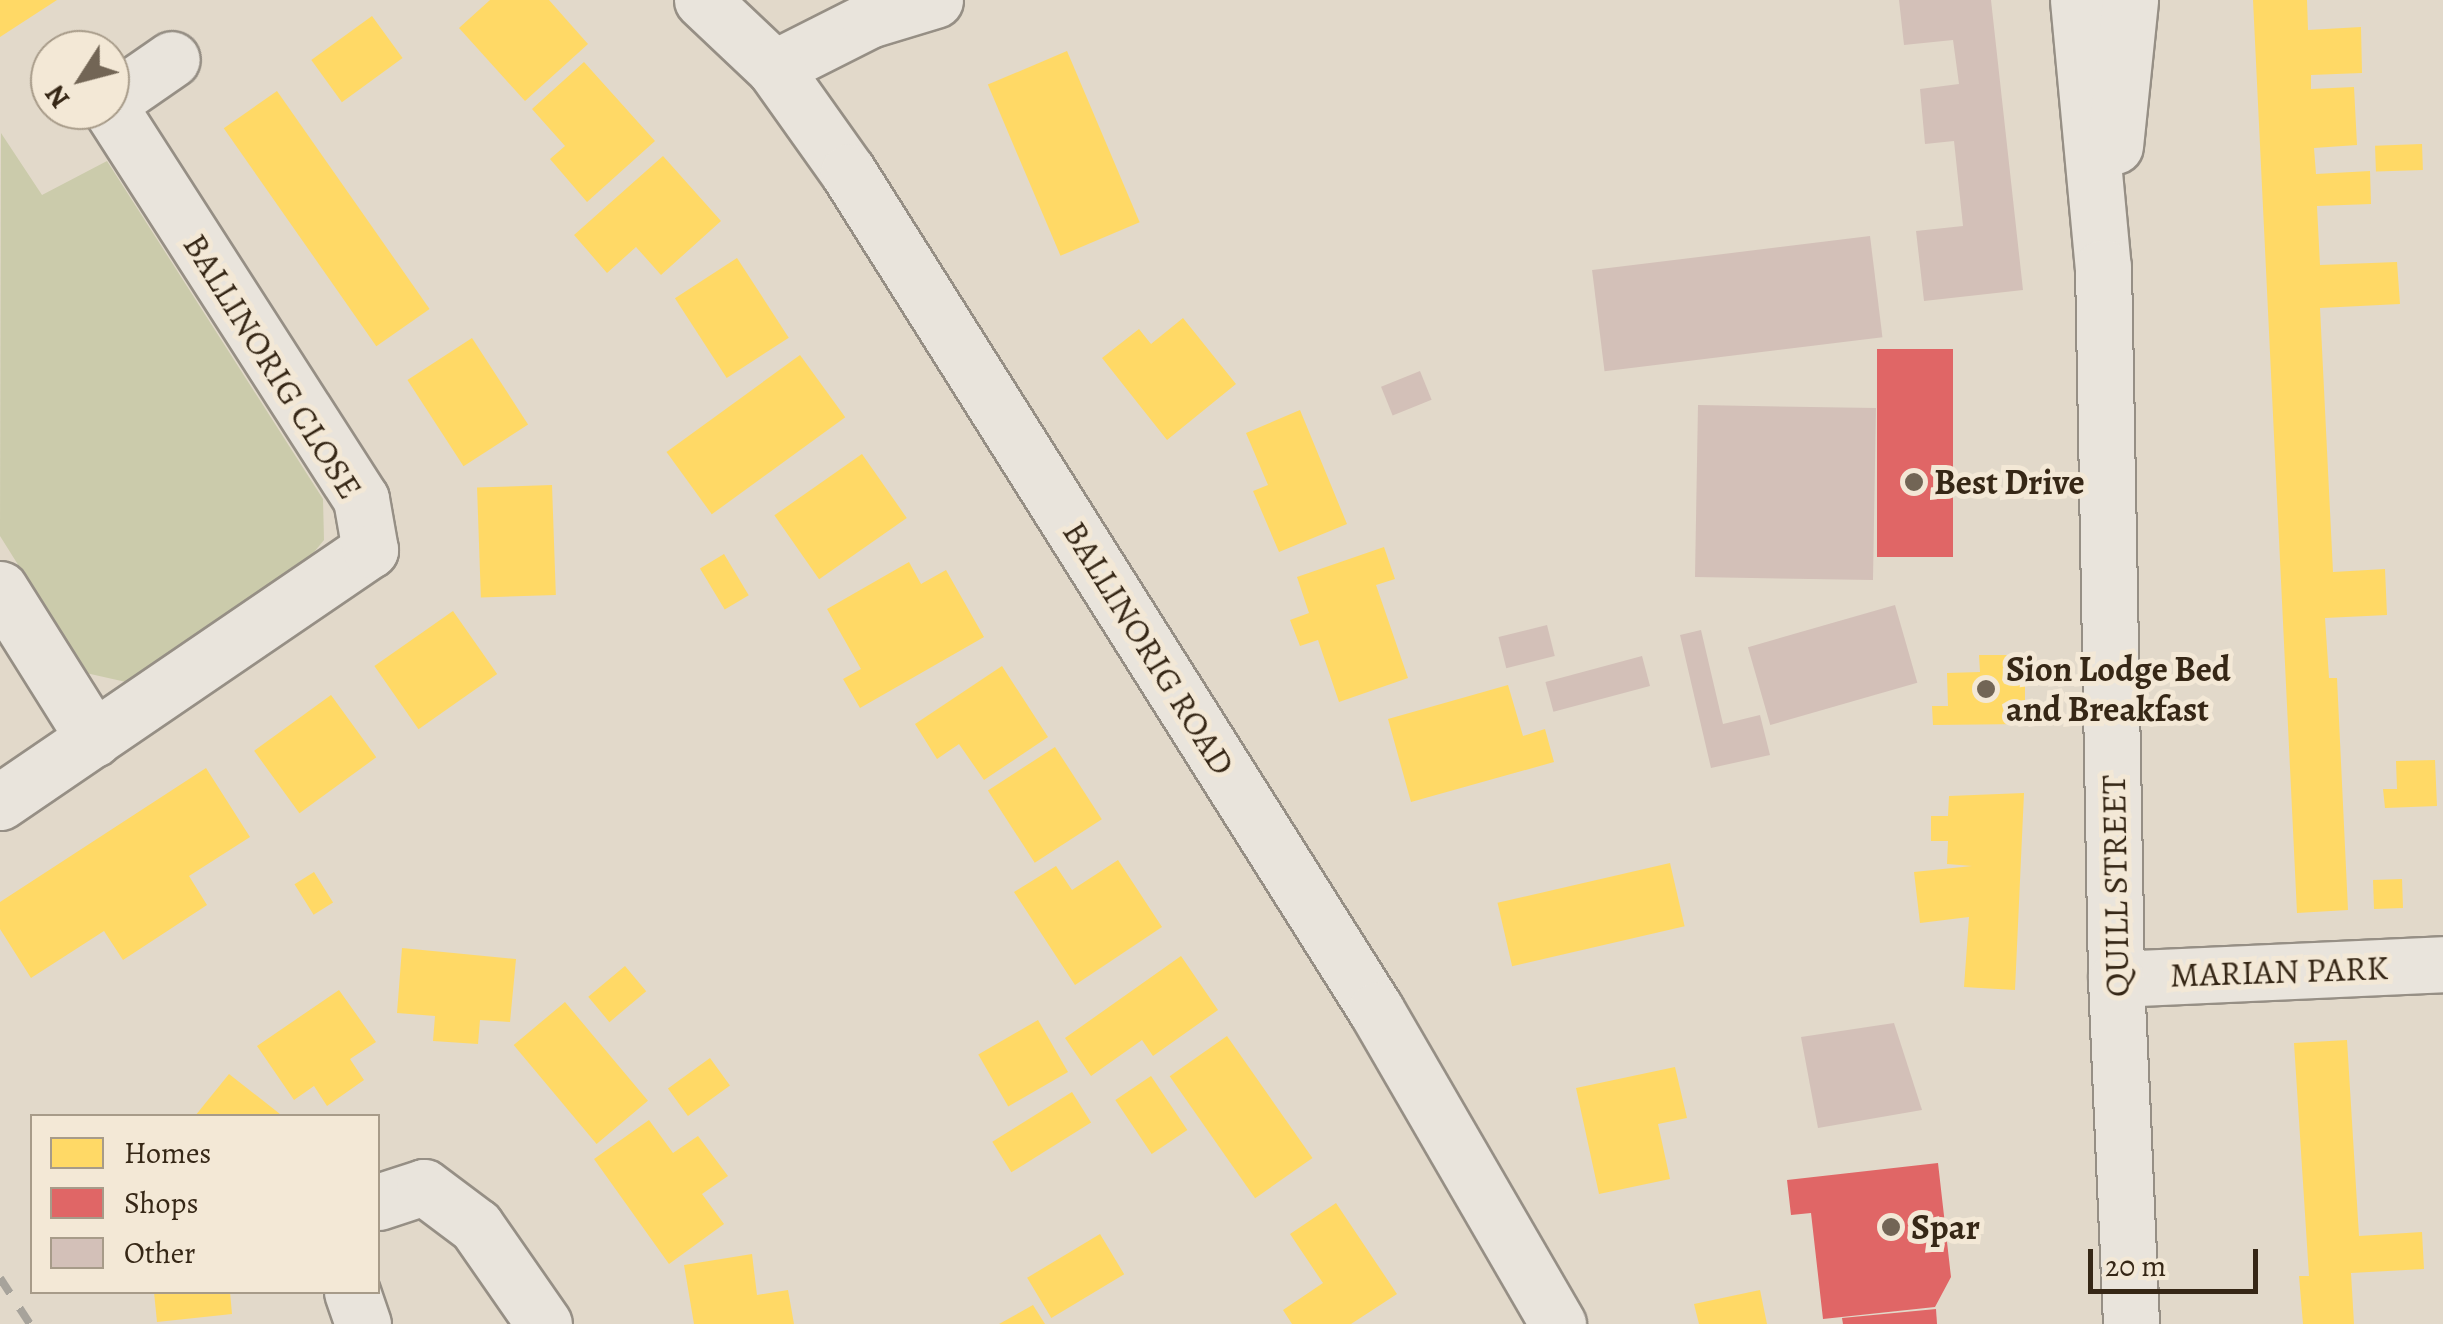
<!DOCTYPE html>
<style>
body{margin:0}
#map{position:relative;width:2443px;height:1324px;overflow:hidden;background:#e2d9ca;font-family:Alegreya,serif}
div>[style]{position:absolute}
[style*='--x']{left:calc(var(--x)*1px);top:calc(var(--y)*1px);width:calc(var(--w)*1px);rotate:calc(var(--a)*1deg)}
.green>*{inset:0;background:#cbcbab}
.homes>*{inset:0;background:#ffd966;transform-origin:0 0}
.shops>*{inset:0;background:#e06666;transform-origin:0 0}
.building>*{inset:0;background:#d3c0b8;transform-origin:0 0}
.roads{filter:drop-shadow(2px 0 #968f85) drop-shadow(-2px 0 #968f85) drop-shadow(0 2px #968f85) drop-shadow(0 -2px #968f85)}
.minor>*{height:55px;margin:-27.5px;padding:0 27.5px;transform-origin:27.5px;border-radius:27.5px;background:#e9e4dc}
.tertiary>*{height:55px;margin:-27.5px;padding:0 27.5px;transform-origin:27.5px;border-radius:27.5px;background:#e9e4dc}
.secondary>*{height:55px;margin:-27.5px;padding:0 27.5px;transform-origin:27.5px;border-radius:27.5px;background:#e9e4dc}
.rail>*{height:8px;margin-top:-4px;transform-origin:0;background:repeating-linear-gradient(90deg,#a7a39b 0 18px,transparent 0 36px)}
.dots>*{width:28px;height:28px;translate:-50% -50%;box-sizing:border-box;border:5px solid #f3e8d6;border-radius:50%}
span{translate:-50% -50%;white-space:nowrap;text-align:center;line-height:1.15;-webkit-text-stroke:10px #f3e8d6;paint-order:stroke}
.street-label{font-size:35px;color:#362716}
.poi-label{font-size:35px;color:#362716;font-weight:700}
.left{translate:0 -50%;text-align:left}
.legend{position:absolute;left:30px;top:1114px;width:350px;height:180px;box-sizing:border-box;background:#f3e8d6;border:2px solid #a79b89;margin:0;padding:12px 18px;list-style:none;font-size:30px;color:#362716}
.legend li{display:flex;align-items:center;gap:20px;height:50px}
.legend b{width:50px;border:2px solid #a79b89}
.north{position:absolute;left:30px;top:30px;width:100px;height:100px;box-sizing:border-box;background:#f3e8d6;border:2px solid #a79b89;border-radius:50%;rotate:234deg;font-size:28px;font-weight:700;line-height:40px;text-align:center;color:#362716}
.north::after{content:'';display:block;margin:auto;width:35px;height:45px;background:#726555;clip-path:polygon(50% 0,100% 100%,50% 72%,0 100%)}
.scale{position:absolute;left:2088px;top:1249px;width:170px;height:45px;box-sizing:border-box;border:5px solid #362716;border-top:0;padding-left:12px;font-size:30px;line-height:35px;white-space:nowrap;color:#362716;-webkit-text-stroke:8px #f3e8d6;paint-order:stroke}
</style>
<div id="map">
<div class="green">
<i style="clip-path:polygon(1px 133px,42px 195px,107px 161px,323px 499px,324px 540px,292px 579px,126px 682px,86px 673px,0 536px)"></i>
</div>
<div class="homes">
<i style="clip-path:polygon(0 0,57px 0,0 37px)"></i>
<i style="clip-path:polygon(490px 0,549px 0,588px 44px,525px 101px,459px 28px)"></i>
<i style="clip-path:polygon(2253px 0,2307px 0,2308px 30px,2361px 27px,2362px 73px,2311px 75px,2311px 89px,2354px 87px,2357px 145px,2314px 148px,2316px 174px,2370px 171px,2371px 204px,2317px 206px,2320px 265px,2397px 262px,2400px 304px,2320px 308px,2333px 572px,2385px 569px,2387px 615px,2325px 618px,2329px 678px,2337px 678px,2348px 910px,2297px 913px)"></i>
<i style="left:372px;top:16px;width:52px;height:75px;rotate:54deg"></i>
<i style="left:1067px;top:51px;width:186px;height:86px;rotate:67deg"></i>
<i style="clip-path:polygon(584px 62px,655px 141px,587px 202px,550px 159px,565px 146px,532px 109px)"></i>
<i style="left:277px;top:91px;width:266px;height:65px;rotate:55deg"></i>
<i style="left:2422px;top:144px;width:26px;height:47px;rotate:88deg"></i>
<i style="clip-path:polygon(663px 156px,721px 221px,661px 275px,636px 247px,607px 273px,574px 235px)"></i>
<i style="left:737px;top:258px;width:95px;height:74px;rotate:57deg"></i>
<i style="clip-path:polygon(1183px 318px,1236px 384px,1167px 440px,1102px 358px,1139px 329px,1151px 344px)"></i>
<i style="left:472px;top:338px;width:103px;height:77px;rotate:57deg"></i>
<i style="left:800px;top:355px;width:77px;height:165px;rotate:54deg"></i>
<i style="clip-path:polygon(1300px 410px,1347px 524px,1279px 552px,1253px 491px,1268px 485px,1246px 433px)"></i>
<i style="left:862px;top:454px;width:78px;height:107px;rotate:55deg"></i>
<i style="left:552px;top:485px;width:110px;height:75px;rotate:88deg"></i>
<i style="clip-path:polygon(1384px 547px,1395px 579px,1376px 585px,1408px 678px,1339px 702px,1318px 640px,1300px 646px,1290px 620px,1309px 613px,1297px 577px)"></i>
<i style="left:724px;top:554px;width:48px;height:28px;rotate:59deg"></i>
<i style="clip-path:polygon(909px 562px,921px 584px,946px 570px,984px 637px,860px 708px,843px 679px,861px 669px,827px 609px)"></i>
<i style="left:453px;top:611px;width:77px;height:96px;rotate:55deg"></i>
<i style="clip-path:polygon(1979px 655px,2025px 655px,2025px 724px,1933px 725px,1932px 706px,1948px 706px,1947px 673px,1980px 672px)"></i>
<i style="clip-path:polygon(1002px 666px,1048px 737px,984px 780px,959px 744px,937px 759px,915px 724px)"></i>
<i style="clip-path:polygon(1508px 685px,1523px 736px,1545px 729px,1554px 762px,1411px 802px,1388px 719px)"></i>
<i style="left:331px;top:695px;width:77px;height:95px;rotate:54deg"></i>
<i style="left:1055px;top:747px;width:86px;height:80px;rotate:57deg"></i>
<i style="clip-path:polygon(2435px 760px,2437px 806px,2385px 808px,2383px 789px,2397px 789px,2396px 761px)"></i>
<i style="clip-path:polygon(206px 768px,250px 837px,189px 876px,207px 905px,123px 960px,104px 931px,31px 978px,0 929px,0 902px)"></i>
<i style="clip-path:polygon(2024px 793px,2015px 990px,1964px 987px,1969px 917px,1920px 923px,1914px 872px,1972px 866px,1947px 864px,1948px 841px,1931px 841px,1931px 816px,1948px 816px,1949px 796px)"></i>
<i style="clip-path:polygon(1118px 860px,1162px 927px,1075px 985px,1014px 892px,1056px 866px,1072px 890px)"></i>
<i style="left:1670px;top:863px;width:65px;height:177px;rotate:77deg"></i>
<i style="left:314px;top:872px;width:36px;height:23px;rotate:58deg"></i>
<i style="left:2402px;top:879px;width:29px;height:29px;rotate:88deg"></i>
<i style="clip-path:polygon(402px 948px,516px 959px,510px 1022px,480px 1020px,478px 1044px,433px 1041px,435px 1016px,397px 1013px)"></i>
<i style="clip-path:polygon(1181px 956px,1218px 1010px,1153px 1056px,1142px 1040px,1091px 1076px,1065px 1038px)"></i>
<i style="left:625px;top:966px;width:33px;height:48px;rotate:50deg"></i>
<i style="clip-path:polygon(339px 990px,376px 1042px,350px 1059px,364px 1080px,327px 1106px,314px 1086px,294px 1100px,257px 1046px)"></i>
<i style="left:565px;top:1002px;width:129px;height:67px;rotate:50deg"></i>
<i style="left:1038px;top:1020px;width:60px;height:69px;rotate:60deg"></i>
<i style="left:1227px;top:1036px;width:149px;height:70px;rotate:55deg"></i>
<i style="clip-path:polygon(2347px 1040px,2359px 1236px,2422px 1232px,2424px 1269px,2351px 1273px,2354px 1324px,2303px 1324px,2299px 1276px,2309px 1276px,2294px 1043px)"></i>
<i style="left:710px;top:1058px;width:34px;height:52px;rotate:54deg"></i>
<i style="clip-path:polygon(1675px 1067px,1687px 1118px,1658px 1124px,1670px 1179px,1599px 1194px,1576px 1088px)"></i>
<i style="clip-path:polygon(229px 1074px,280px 1114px,278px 1116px,195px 1116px)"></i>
<i style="left:1151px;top:1076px;width:65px;height:43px;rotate:56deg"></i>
<i style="left:1072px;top:1092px;width:36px;height:94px;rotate:58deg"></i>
<i style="clip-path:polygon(649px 1120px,673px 1153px,698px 1136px,728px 1176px,702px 1194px,724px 1224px,669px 1264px,594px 1159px)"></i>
<i style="clip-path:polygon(1336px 1203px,1397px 1294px,1351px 1324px,1292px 1324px,1283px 1310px,1323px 1283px,1290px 1234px)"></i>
<i style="left:1100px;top:1234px;width:47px;height:85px;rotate:59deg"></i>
<i style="clip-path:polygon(752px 1254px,757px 1295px,788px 1290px,794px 1324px,694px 1324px,684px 1265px)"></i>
<i style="clip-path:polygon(1760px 1290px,1767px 1324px,1699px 1324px,1694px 1304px)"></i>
<i style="clip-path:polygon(154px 1292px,230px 1292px,232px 1314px,157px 1322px)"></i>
<i style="clip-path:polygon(1033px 1305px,1045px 1324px,999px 1324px)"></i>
</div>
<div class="shops">
<i style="left:1877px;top:349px;width:76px;height:208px"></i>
<i style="clip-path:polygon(1938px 1163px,1951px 1277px,1935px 1307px,1823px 1319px,1811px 1213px,1791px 1215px,1787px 1180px)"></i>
<i style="clip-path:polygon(1936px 1309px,1937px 1324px,1843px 1324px,1842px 1318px)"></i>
</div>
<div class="building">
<i style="clip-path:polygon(1899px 0,1991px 0,2023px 290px,1924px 301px,1916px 231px,1963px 226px,1954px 141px,1925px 144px,1920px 89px,1959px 84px,1953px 40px,1904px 45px)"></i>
<i style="left:1870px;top:236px;width:102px;height:280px;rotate:83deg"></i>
<i style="left:1420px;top:371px;width:31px;height:42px;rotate:68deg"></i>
<i style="left:1698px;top:405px;width:178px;height:172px;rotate:1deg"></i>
<i style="left:1895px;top:605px;width:81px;height:153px;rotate:74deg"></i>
<i style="left:1547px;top:625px;width:32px;height:50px;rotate:76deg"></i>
<i style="clip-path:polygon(1701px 630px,1723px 724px,1760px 715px,1770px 755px,1711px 768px,1680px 635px)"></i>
<i style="left:1642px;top:656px;width:31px;height:100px;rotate:75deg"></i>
<i style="clip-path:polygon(1894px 1023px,1922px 1110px,1818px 1128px,1801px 1037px)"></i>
</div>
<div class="roads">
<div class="minor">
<i style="--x:774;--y:68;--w:106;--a:-26.8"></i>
<i style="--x:869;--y:20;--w:69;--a:-16.9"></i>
<i style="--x:110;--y:102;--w:75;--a:-34.7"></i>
<i style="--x:0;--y:589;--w:177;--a:57.9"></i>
<i style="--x:0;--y:802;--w:448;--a:-34.3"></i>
<i style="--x:370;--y:550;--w:52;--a:-100"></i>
<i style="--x:361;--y:499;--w:465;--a:-122.7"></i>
<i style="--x:2116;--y:979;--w:327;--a:-2.6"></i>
<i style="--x:378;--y:1202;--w:48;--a:-18.1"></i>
<i style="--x:424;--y:1187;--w:65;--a:36.9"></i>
<i style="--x:476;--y:1226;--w:119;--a:55.2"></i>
<i style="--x:352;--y:1292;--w:34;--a:71"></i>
</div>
<div class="tertiary">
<i style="--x:702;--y:0;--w:99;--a:43.4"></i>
<i style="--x:774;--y:68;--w:128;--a:54.6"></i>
<i style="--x:848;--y:172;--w:990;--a:57.79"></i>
<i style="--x:1376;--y:1010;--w:363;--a:59.9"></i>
</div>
<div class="secondary">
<i style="--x:2078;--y:0;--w:268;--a:84.7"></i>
<i style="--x:2103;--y:267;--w:712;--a:88.95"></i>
<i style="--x:2116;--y:979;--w:345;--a:87.5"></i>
<i style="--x:2115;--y:146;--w:147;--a:-84.1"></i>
</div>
</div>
<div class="rail">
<i style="--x:0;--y:1278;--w:55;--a:56.9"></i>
</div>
<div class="dots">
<i style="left:1914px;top:482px;background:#726555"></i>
<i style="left:1986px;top:689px;background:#726555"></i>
<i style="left:1891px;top:1227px;background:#726555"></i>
</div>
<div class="street-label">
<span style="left:273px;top:366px;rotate:58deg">BALLINORIG CLOSE</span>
<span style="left:1149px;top:648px;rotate:58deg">BALLINORIG ROAD</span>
<span style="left:2115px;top:886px;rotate:-91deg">QUILL STREET</span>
<span style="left:2279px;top:971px;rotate:-2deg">MARIAN PARK</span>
</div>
<div class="poi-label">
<span class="left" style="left:1934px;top:482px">Best Drive</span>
<span class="left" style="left:2006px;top:689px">Sion Lodge Bed<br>and Breakfast</span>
<span class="left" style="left:1911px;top:1227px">Spar</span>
</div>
<ul class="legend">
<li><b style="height:28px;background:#ffd966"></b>Homes</li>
<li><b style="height:28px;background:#e06666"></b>Shops</li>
<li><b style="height:28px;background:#d3c0b8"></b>Other</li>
</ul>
<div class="north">N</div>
<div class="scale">20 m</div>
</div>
